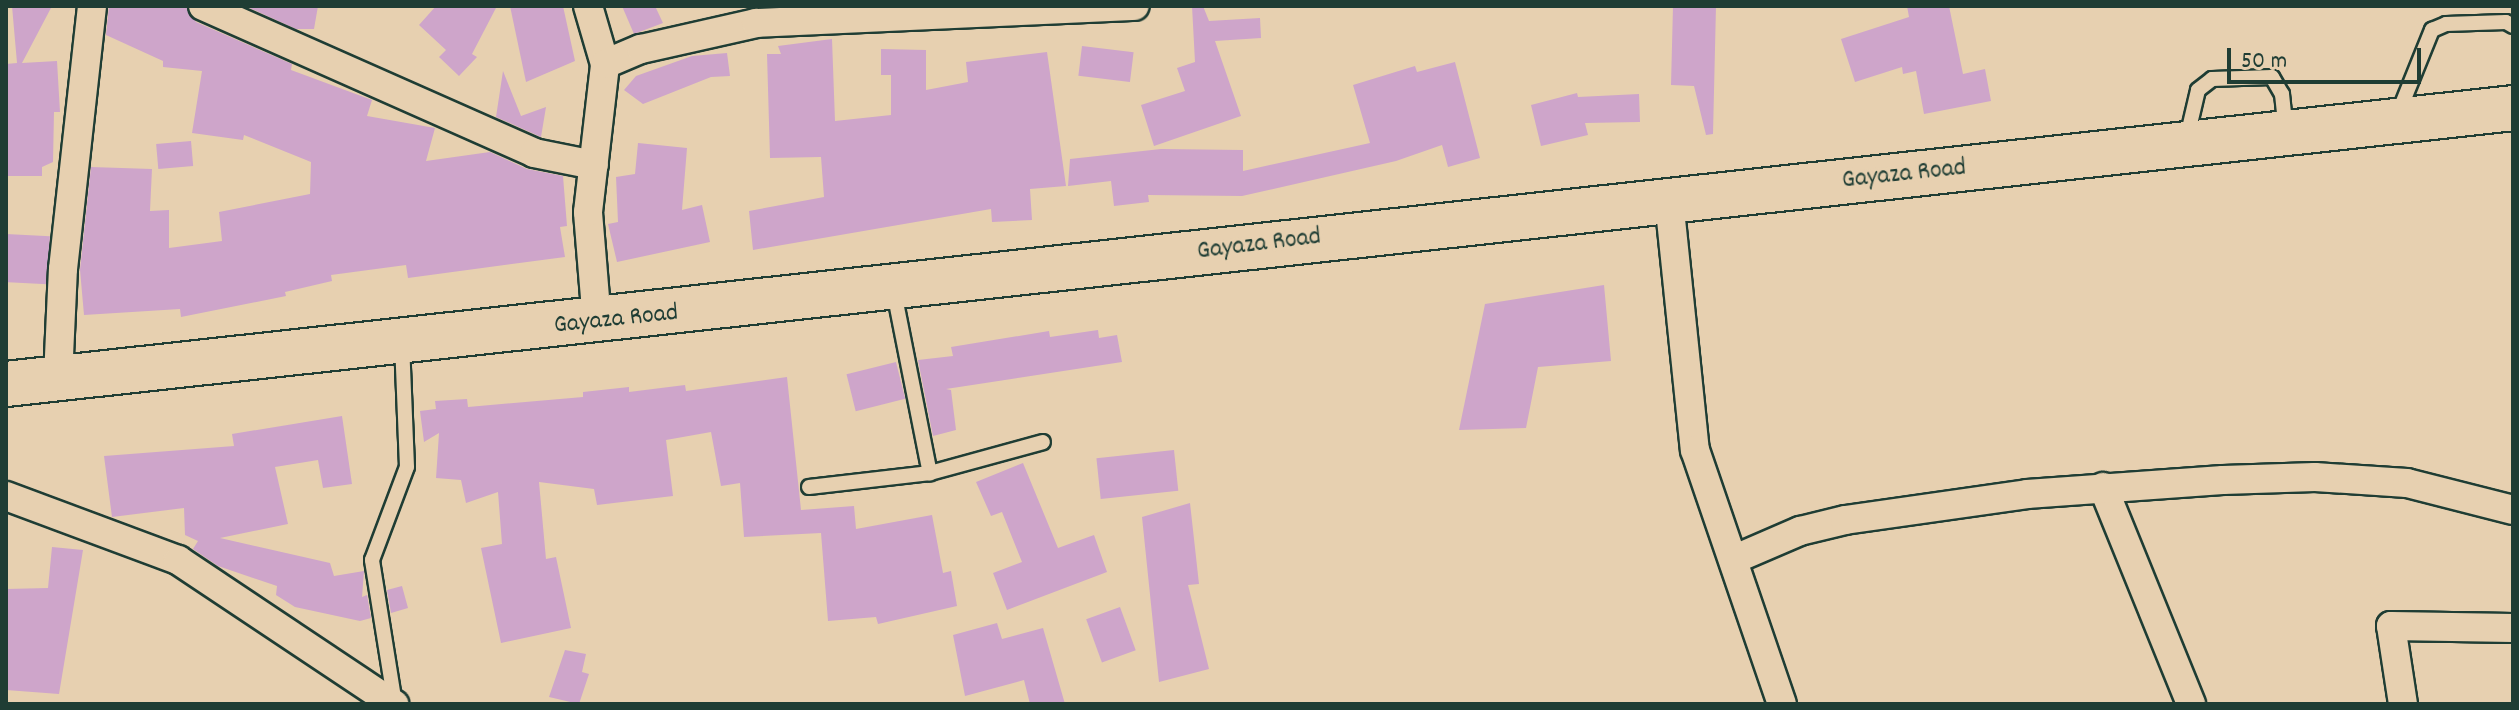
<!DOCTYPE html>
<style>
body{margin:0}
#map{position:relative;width:2519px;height:710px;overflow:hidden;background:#e7d0b0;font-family:Dekko,sans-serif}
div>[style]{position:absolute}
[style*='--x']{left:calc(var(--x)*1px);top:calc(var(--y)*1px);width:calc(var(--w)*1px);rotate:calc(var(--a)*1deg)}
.building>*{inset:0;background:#cea5ca;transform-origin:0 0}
.roads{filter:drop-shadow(2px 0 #1f3d34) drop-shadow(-2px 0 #1f3d34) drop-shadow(0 2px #1f3d34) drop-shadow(0 -2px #1f3d34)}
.lane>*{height:14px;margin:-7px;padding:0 7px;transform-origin:7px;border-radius:7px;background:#e7d0b0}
.street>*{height:28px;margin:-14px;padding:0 14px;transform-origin:14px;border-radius:14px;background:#e7d0b0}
.primary>*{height:44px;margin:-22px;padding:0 22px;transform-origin:22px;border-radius:22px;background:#e7d0b0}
span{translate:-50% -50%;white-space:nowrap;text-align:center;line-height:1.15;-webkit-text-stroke:6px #e7d0b0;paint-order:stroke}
.street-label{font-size:26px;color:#1f3d34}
.frame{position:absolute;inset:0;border:8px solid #1f3d34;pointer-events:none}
.scale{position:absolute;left:2227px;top:48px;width:194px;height:36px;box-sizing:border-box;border:4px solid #1f3d34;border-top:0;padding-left:10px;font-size:24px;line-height:28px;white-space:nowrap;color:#1f3d34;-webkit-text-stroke:6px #e7d0b0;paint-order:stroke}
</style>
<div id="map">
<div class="building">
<i style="clip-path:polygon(12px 6px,52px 6px,22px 63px,57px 61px,60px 112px,54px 112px,53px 162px,42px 167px,42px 176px,8px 176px,6px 64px,17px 63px)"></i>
<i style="clip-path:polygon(109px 6px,186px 6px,196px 22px,292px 64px,291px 70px,372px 100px,367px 116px,435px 128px,426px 161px,490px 152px,527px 169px,563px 176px,567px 226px,560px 227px,565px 257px,408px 278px,406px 265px,331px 275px,332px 281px,285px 292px,286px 296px,181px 317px,180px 309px,84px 315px,80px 270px,91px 167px,152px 169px,150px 211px,169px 210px,169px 248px,222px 241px,219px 212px,310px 194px,311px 162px,244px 135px,243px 140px,192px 133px,202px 71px,163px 67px,163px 61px,106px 35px)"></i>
<i style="clip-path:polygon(245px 6px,318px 6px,314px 29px,296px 29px)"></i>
<i style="clip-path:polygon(436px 6px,497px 6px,472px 54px,477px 57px,459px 76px,439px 57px,446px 50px,419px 25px)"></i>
<i style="clip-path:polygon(510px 6px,563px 6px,575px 61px,526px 82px)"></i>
<i style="clip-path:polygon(622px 6px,655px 6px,663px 23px,634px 34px)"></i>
<i style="clip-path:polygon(1192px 6px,1203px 6px,1209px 21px,1260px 18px,1261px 38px,1215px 41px,1241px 116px,1154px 146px,1141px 105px,1185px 91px,1177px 68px,1195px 62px)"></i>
<i style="clip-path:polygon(1673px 6px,1716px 6px,1713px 134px,1706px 135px,1694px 86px,1671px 85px)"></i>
<i style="clip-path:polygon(1907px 6px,1949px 6px,1963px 74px,1985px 69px,1991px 101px,1924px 114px,1916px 71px,1903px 74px,1902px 67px,1855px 82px,1841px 39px,1909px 17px)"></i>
<i style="clip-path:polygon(832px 39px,835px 121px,891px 115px,891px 75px,881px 75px,881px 49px,926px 50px,926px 90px,968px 82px,966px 62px,1047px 52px,1066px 186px,1030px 189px,1032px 220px,992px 222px,991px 209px,753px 250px,749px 211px,824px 197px,821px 157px,770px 158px,767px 54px,781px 54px,778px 46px)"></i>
<i style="left:1082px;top:46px;width:52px;height:30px;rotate:7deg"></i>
<i style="clip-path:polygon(727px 53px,730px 76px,711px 77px,643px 104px,624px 90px,636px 76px,692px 56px)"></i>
<i style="clip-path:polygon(1455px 62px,1480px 158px,1448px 167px,1442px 145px,1396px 161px,1242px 196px,1148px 195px,1149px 202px,1114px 206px,1111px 181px,1068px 186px,1070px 159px,1161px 149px,1243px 150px,1243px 171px,1370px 143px,1353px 85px,1415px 66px,1417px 72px)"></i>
<i style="clip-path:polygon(503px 71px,521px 116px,546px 107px,541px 137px,496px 117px)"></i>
<i style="clip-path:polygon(1577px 93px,1578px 97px,1639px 94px,1640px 122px,1585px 123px,1588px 135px,1541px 146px,1531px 105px)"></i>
<i style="left:191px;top:141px;width:25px;height:35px;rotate:85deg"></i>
<i style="clip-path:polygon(638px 143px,687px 148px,682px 210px,702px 205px,710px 242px,617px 262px,608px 224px,618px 222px,616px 177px,635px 174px)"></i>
<i style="left:6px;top:234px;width:44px;height:48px;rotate:3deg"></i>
<i style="clip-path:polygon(1604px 285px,1611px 361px,1538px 367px,1526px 428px,1459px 430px,1485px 304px)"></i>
<i style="clip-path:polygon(1098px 330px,1099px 338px,1117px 335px,1122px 362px,946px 389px,951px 390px,956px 430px,933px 436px,918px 360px,953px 356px,951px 347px,1049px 331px,1050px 337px)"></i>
<i style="left:896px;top:362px;width:38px;height:51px;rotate:76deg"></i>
<i style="clip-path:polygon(787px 377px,801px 510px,854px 506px,856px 529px,932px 515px,943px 573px,951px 571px,957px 606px,878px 624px,876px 617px,828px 621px,821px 533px,744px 537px,740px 483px,721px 486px,711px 432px,666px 440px,673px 496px,597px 505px,594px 489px,539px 482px,546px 559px,556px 557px,571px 628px,501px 643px,481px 548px,502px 544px,498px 492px,466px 503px,461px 480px,436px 478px,439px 433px,424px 442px,420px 411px,436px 409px,435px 401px,467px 399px,468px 407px,583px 397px,583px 392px,629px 387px,629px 392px,685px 385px,686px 391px)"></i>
<i style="clip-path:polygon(342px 416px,352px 484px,323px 488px,318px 460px,275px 467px,288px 524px,220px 538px,330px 563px,334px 576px,364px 571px,362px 597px,367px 595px,371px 618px,360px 621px,295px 607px,276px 595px,277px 586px,218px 566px,193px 549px,198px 541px,185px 535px,184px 508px,112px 517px,104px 456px,234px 446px,232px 434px)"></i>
<i style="left:1174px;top:450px;width:41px;height:78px;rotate:84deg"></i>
<i style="clip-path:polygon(1023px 463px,1058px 548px,1094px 535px,1107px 572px,1007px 610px,993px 573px,1022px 562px,1002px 512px,991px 516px,976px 482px)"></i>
<i style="clip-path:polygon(1190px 503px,1199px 584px,1188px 585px,1209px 669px,1159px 682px,1142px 517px)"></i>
<i style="clip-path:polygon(52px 547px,83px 550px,59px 694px,6px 690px,6px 589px,48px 588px)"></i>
<i style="clip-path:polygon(402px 586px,408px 608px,391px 613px,387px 590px)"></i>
<i style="left:1120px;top:607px;width:46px;height:36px;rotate:70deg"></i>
<i style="clip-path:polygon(997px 623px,1002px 639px,1043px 628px,1065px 704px,1030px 704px,1024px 680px,965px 696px,953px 635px)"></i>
<i style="clip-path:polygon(565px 650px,586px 654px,582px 672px,589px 674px,579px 704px,549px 697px)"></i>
</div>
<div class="roads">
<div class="lane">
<i style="--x:2398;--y:114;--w:91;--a:-68"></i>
<i style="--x:2432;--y:30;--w:15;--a:-23"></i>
<i style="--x:2446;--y:24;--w:60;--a:-1.9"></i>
<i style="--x:2506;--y:22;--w:8;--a:30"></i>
<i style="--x:2187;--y:137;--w:48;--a:-76.8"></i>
<i style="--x:2198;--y:90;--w:18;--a:-38"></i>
<i style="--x:2212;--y:79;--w:60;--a:-1.9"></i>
<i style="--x:2272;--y:77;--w:20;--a:60"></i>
<i style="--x:2282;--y:94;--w:36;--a:84"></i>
<i style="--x:894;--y:292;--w:185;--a:78.8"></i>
<i style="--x:930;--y:473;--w:117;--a:-15.3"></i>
<i style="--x:809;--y:487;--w:122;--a:-6.6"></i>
<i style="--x:395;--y:704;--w:146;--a:-99.1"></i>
<i style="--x:372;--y:560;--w:99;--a:-69.4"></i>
<i style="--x:407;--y:467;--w:122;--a:-92.3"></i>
</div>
<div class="street">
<i style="--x:203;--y:6;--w:362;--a:23.9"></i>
<i style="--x:534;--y:153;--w:61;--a:11.3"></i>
<i style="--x:588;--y:6;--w:60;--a:73.7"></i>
<i style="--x:1669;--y:200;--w:251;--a:84.1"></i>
<i style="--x:1695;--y:450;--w:268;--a:71.1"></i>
<i style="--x:597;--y:322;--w:110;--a:-94.7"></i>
<i style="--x:588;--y:212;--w:149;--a:-83.4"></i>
<i style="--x:605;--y:64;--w:39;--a:-23"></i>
<i style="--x:641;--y:49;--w:118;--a:-12.7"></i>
<i style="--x:756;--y:23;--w:379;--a:-2.6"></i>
<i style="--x:58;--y:378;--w:109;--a:-87.4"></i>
<i style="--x:63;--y:269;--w:265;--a:-83.7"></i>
<i style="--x:2103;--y:487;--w:234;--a:67.9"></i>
<i style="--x:6;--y:496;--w:184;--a:20.4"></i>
<i style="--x:178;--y:560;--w:260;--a:33.7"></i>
<i style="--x:1735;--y:559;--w:71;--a:-23.3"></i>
<i style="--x:1800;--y:531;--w:46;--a:-13.7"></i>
<i style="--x:1845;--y:520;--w:184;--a:-8.1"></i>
<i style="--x:2027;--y:494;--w:196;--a:-4.1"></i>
<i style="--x:2223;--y:480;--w:92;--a:-1.9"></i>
<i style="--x:2315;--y:477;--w:92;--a:3.7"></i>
<i style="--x:2407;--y:483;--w:109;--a:14.3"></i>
<i style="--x:2403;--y:704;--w:79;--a:-98.7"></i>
<i style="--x:2391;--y:626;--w:122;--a:0.9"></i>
</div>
<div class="primary">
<i style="--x:6;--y:384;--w:2522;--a:-6.28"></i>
</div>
</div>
<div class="street-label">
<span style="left:1904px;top:175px;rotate:-6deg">Gayaza Road</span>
<span style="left:1259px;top:245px;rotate:-7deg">Gayaza Road</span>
<span style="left:616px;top:320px;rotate:-6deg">Gayaza Road</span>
</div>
<div class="frame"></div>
<div class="scale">50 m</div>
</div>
